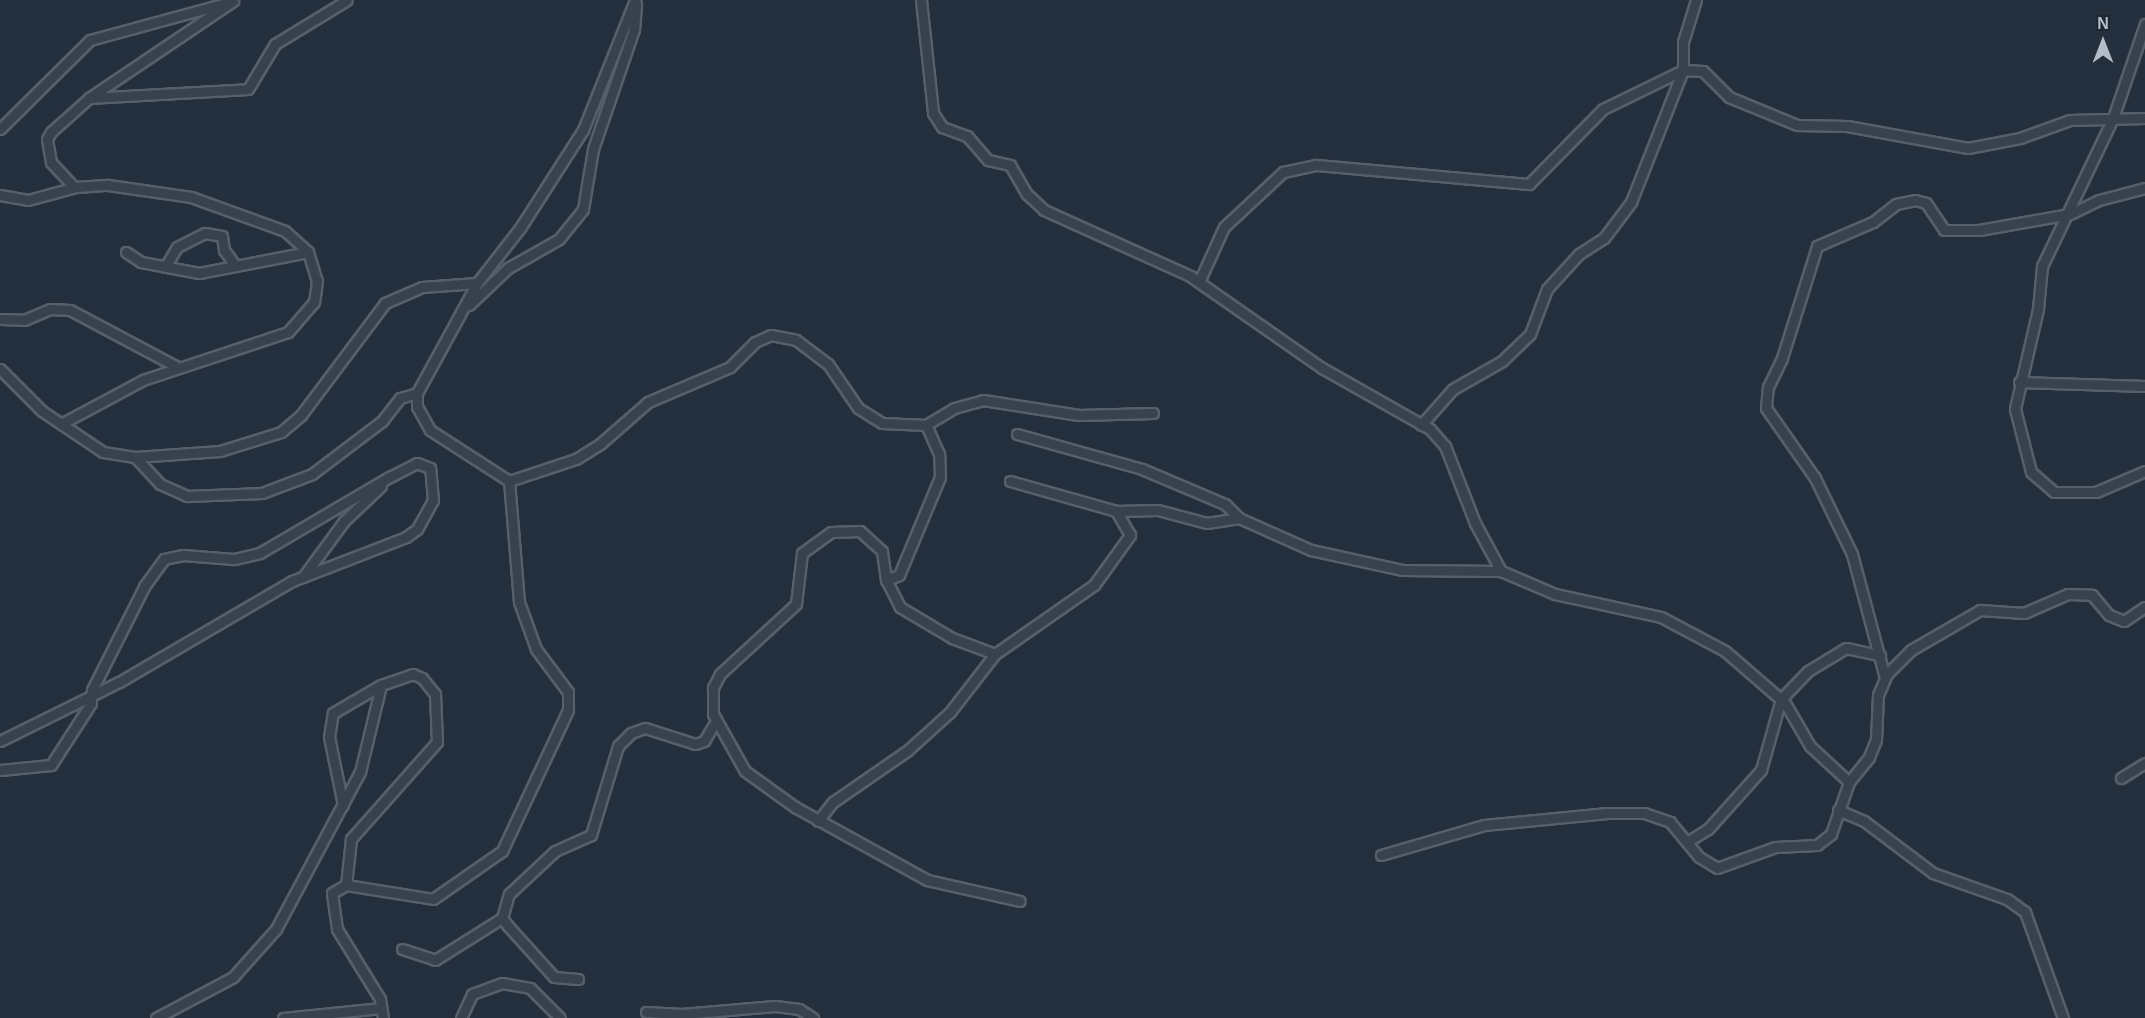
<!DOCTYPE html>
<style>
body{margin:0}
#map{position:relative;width:2145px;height:1018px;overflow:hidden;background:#242f3e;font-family:Arial,sans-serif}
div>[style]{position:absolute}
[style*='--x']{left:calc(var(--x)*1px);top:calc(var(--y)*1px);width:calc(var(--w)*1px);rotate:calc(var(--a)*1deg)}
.roads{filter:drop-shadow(2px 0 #565f6c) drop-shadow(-2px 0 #565f6c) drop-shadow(0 2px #565f6c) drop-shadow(0 -2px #565f6c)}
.street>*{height:9px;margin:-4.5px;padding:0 4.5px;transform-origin:4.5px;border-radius:4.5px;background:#38414e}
span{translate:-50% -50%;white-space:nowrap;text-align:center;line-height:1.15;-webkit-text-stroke:5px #1d2633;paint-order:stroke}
.north{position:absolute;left:2073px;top:12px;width:60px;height:60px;-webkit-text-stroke:4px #1d2633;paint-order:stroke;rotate:0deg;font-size:16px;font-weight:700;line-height:24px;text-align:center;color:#b4bcc9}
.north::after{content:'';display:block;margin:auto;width:21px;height:27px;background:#b4bcc9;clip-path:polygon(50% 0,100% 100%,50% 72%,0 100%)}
</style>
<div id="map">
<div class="roads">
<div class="street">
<i style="--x:921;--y:0;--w:114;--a:83.9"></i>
<i style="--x:933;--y:113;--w:17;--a:57"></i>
<i style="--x:942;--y:127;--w:27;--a:20"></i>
<i style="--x:967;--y:136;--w:32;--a:49"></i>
<i style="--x:988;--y:160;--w:23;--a:13"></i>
<i style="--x:1010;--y:165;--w:34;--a:60"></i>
<i style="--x:1027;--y:194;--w:23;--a:43"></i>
<i style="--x:1044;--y:210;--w:160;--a:24.3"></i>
<i style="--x:1190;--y:276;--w:161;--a:34.9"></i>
<i style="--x:1322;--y:368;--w:124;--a:29.5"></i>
<i style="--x:1430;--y:429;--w:23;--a:49"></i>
<i style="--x:1445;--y:446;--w:83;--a:68.7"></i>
<i style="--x:1475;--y:523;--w:55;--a:61.6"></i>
<i style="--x:2145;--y:24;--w:99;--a:108.8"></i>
<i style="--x:2113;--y:118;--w:164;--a:115.6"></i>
<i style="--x:2042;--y:266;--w:43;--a:95.3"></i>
<i style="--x:2038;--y:309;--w:103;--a:103"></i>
<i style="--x:2015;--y:409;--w:65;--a:75.7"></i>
<i style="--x:2031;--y:472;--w:30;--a:41"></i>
<i style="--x:2054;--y:492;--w:42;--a:0"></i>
<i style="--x:2096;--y:492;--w:53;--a:-23.2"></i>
<i style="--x:89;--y:98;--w:159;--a:-3.2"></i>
<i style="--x:248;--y:89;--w:52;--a:-59"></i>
<i style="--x:275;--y:44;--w:84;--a:-31.4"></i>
<i style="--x:0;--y:129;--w:127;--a:-44.7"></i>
<i style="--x:90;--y:40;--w:141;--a:-15.2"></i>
<i style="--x:74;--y:187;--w:34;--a:-133"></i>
<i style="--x:51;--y:162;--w:23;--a:-100"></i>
<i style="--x:47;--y:139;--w:8;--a:-60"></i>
<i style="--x:51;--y:132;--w:51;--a:-41.8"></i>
<i style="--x:89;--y:98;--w:174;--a:-34"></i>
<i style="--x:0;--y:195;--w:28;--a:10"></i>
<i style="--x:28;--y:200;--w:50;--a:-15.2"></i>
<i style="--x:76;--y:187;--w:32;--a:-4"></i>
<i style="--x:108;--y:185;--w:84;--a:8.2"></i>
<i style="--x:191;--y:197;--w:100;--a:19.9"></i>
<i style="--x:285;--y:231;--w:31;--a:42"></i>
<i style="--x:308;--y:252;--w:30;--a:73"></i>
<i style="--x:317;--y:281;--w:21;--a:98"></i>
<i style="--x:314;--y:302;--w:40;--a:131"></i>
<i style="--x:288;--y:332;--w:153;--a:161.7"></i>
<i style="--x:143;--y:380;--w:93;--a:151.8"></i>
<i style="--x:126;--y:252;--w:18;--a:34"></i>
<i style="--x:141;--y:262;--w:59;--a:10.7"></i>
<i style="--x:199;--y:273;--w:111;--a:-10.9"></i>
<i style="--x:165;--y:267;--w:23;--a:-59"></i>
<i style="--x:177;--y:247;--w:31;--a:-27"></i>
<i style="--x:205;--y:233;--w:17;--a:10"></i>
<i style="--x:222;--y:236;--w:14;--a:82"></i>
<i style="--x:224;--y:250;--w:17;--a:54"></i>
<i style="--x:1199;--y:282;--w:60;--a:-65.6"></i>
<i style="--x:1224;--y:227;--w:81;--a:-43"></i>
<i style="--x:1283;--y:172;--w:34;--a:-12"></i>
<i style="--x:1316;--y:165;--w:214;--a:5.1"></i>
<i style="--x:1529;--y:184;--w:105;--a:-45.4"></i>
<i style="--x:1603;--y:109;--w:89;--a:-26"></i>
<i style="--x:1683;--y:70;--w:20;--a:3"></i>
<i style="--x:1703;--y:71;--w:37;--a:45"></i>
<i style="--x:1729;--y:97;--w:74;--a:22.4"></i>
<i style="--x:1797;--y:125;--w:50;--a:1.1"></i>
<i style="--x:1847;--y:126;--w:123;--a:10.3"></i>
<i style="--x:1968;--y:148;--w:53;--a:-10.9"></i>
<i style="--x:2020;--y:138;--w:53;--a:-19.8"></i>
<i style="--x:2070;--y:120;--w:75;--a:-1.5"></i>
<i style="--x:469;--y:305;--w:54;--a:-43.5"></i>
<i style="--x:508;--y:268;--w:59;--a:-29.6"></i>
<i style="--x:559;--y:239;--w:38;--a:-51"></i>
<i style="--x:583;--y:209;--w:61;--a:-80.5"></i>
<i style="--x:593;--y:149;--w:127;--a:-71.1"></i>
<i style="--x:634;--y:29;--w:25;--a:-85"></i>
<i style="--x:0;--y:319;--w:24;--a:2"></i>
<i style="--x:24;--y:320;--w:28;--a:-23"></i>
<i style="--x:50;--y:309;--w:20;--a:3"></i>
<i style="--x:70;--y:310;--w:121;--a:28"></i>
<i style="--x:0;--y:369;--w:59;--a:45"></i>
<i style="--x:42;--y:411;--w:73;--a:33.9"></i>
<i style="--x:103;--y:452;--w:32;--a:9"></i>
<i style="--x:135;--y:457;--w:85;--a:-4"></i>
<i style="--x:220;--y:451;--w:64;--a:-17.3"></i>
<i style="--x:281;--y:432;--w:26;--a:-40"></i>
<i style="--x:301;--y:415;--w:140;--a:-53.1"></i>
<i style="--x:385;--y:303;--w:40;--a:-23.4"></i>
<i style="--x:422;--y:287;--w:55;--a:-4.2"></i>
<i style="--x:2019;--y:382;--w:126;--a:1.8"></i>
<i style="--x:1421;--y:425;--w:48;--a:-48.4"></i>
<i style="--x:1453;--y:389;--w:56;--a:-29.7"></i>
<i style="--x:1502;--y:361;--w:39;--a:-44"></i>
<i style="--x:1530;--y:334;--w:48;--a:-69.3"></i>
<i style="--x:1547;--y:289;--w:47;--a:-47.6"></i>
<i style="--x:1579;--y:254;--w:30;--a:-33"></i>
<i style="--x:1604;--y:238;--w:45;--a:-53.1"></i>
<i style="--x:1631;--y:202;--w:142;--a:-68.5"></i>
<i style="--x:1683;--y:70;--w:28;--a:-90"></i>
<i style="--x:1683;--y:42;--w:44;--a:-72.8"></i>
<i style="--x:1017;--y:434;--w:130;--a:15.6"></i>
<i style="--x:1142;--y:469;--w:90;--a:22.9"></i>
<i style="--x:1225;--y:504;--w:20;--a:45"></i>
<i style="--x:1239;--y:518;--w:79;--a:24"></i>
<i style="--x:1311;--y:550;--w:93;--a:12.4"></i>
<i style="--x:1402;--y:570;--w:99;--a:0.6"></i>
<i style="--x:1501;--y:571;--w:59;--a:23.1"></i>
<i style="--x:1555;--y:594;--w:108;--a:12.2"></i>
<i style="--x:1661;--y:617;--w:72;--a:28"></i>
<i style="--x:1725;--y:651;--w:79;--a:40.9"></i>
<i style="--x:1785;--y:703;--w:50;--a:59.8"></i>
<i style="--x:1810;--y:746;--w:53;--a:42.7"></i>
<i style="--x:135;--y:457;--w:37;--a:47"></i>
<i style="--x:160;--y:484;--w:30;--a:24"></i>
<i style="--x:187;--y:496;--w:75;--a:-2.3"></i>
<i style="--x:262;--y:493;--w:53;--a:-20.8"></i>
<i style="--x:312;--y:474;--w:88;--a:-37.1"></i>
<i style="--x:382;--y:421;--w:29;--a:-52"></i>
<i style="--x:400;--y:398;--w:18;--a:-16"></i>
<i style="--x:509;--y:481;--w:71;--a:-18.2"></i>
<i style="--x:576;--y:459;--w:28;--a:-32"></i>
<i style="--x:600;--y:444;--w:64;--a:-41.2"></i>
<i style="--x:648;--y:402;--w:89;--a:-23.1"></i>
<i style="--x:730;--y:367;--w:35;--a:-45"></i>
<i style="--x:755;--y:342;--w:17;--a:-24"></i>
<i style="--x:771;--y:335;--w:25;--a:11"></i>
<i style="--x:796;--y:340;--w:40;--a:37"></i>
<i style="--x:828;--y:364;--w:53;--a:55.7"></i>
<i style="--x:858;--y:408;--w:28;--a:32"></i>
<i style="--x:882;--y:423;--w:44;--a:2.6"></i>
<i style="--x:926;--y:425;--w:33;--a:-31"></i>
<i style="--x:954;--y:408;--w:30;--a:-15"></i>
<i style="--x:983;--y:400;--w:97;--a:8.9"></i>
<i style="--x:1079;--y:415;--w:74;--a:-1.5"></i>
<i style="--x:1010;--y:481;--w:110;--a:15.8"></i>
<i style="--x:1116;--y:511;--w:42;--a:-1.4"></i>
<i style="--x:1158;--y:510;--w:51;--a:14.9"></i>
<i style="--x:1207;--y:523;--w:32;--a:-9"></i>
<i style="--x:303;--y:577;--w:69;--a:-53.8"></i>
<i style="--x:344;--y:521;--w:51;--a:-43.4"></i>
<i style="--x:886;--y:580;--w:14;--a:-21"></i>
<i style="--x:899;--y:575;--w:106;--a:-67.3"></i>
<i style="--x:940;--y:477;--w:23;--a:-92"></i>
<i style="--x:939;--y:454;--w:32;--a:-114"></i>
<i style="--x:995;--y:654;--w:46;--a:-159.6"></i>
<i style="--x:952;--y:638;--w:61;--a:-149.2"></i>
<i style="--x:900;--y:607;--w:30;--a:-117"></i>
<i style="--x:886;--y:580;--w:29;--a:-98"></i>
<i style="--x:882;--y:551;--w:30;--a:-138"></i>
<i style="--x:860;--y:531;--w:29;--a:178"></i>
<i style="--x:831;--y:532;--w:36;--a:144"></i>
<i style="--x:802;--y:553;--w:51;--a:96.7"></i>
<i style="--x:796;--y:604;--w:103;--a:137.4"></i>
<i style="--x:720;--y:674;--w:16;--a:117"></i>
<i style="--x:713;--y:688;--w:26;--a:90"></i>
<i style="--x:713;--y:714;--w:65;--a:60.7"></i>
<i style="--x:745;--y:771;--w:62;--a:35.8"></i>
<i style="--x:795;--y:807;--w:151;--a:28.9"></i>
<i style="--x:927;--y:880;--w:95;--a:12.7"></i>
<i style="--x:1885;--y:678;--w:128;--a:-104.9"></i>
<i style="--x:1852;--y:554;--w:85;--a:-116"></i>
<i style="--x:1815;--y:478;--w:85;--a:-125"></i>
<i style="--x:1766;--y:408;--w:21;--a:-85"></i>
<i style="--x:1768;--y:387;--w:32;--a:-64"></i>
<i style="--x:1782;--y:358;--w:117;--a:-72.6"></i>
<i style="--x:1817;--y:246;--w:61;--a:-23.2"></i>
<i style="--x:1873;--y:222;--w:29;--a:-38"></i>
<i style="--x:1896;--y:204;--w:19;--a:-12"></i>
<i style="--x:1915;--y:200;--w:11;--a:15"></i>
<i style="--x:1926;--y:203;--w:32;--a:56"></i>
<i style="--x:1944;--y:230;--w:35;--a:0"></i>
<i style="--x:1979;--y:230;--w:92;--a:-10"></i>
<i style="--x:2070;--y:214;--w:32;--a:-26"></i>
<i style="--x:2099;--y:200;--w:48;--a:-14.6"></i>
<i style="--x:0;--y:741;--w:102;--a:-26.3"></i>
<i style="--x:91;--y:696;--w:31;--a:-27"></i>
<i style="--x:119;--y:682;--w:200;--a:-30.3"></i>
<i style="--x:292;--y:581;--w:122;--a:-21.1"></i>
<i style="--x:406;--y:537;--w:14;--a:-36"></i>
<i style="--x:417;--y:529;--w:33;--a:-61"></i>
<i style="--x:433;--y:500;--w:32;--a:-95"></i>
<i style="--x:430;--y:468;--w:14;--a:-159"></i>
<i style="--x:417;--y:463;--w:29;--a:153"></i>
<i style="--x:391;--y:476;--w:152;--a:149.6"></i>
<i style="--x:260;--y:553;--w:28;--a:167"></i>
<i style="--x:233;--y:559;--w:50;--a:-175.4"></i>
<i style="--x:183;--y:555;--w:19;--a:168"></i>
<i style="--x:164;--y:559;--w:34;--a:126"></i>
<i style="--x:144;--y:587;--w:115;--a:116.8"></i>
<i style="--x:92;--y:690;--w:6;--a:99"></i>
<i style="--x:91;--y:696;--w:7;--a:90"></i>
<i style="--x:91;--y:703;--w:74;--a:122.8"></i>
<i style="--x:51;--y:765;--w:51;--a:174.4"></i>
<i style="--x:2121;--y:778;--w:28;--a:-32"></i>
<i style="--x:343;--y:805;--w:69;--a:-101.6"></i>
<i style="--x:329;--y:737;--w:24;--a:-81"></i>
<i style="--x:333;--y:713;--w:56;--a:-30.3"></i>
<i style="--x:381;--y:685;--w:34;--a:-19"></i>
<i style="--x:413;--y:674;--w:10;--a:24"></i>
<i style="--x:422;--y:678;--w:21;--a:51"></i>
<i style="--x:435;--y:694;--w:48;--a:87.6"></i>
<i style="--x:437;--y:742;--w:130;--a:131.6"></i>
<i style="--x:351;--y:839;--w:46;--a:96.2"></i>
<i style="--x:1838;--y:810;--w:28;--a:23"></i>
<i style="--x:1864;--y:821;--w:86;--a:37"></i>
<i style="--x:1933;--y:873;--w:78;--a:19.4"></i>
<i style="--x:2007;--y:899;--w:22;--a:36"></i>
<i style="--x:2025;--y:912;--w:113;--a:70.3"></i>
<i style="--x:818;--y:821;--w:24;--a:-52"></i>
<i style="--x:833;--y:802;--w:91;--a:-34.7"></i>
<i style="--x:908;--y:750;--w:57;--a:-42.1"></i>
<i style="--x:950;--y:712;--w:73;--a:-52.2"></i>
<i style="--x:995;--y:654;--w:121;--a:-34.9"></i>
<i style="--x:1094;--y:585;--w:62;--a:-54.2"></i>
<i style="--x:1130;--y:535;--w:28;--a:-120"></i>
<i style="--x:1687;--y:842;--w:25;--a:-32"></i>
<i style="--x:1708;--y:829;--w:79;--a:-48.1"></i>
<i style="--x:1761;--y:770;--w:74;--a:-74.3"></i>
<i style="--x:1781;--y:699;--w:39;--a:-46"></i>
<i style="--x:1808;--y:671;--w:44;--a:-31.2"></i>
<i style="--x:1846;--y:648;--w:35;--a:12"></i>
<i style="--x:1381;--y:855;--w:107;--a:-16.2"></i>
<i style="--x:1484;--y:825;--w:124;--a:-5.6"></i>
<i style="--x:1607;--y:813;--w:37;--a:0"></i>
<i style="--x:1644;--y:813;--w:28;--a:19"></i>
<i style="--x:1670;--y:822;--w:45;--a:50.4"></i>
<i style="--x:1699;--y:857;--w:21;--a:31"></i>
<i style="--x:1717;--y:868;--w:62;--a:-19.9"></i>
<i style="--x:1775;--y:847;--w:42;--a:-2.7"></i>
<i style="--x:1817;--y:845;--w:18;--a:-38"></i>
<i style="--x:1831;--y:834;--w:55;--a:-70.9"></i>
<i style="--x:1849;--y:782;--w:32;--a:-51"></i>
<i style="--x:1869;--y:757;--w:18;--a:-68"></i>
<i style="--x:1876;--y:740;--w:45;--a:-87.5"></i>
<i style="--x:1878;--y:695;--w:23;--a:-67"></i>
<i style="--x:1887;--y:674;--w:34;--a:-45"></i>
<i style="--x:1911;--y:650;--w:80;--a:-30.1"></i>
<i style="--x:1980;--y:610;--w:44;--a:3.9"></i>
<i style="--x:2024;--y:613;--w:48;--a:-23.4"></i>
<i style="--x:2068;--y:594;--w:24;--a:2"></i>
<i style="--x:2092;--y:595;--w:26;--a:50"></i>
<i style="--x:2109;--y:615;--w:16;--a:22"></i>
<i style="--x:2124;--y:621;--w:25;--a:-34"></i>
<i style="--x:402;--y:949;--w:35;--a:18"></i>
<i style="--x:435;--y:960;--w:79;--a:-32.1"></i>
<i style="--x:578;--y:979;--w:24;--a:-175"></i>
<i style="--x:554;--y:977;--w:69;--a:-132"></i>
<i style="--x:508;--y:926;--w:10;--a:-127"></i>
<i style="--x:502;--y:918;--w:25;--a:-74"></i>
<i style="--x:509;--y:894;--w:63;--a:-43.1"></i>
<i style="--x:555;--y:851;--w:39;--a:-24"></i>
<i style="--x:591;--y:835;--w:93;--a:-73.1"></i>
<i style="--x:618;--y:746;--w:18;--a:-45"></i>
<i style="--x:631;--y:733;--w:15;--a:-20"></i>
<i style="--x:645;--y:728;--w:52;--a:17.7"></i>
<i style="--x:695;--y:744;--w:9;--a:-18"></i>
<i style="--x:704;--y:741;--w:21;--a:-59"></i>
<i style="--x:646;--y:1012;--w:36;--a:3"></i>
<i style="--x:682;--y:1014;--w:93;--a:-4.9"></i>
<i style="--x:775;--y:1006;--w:24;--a:7"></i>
<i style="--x:799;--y:1009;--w:17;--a:33"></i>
<i style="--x:156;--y:1018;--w:87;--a:-28"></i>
<i style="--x:233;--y:977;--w:64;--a:-48.1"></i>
<i style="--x:276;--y:929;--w:178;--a:-61.9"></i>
<i style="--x:360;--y:772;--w:89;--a:-76.4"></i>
<i style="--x:283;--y:1018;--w:99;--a:-5.8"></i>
<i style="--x:383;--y:1018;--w:19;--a:-99"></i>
<i style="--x:380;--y:999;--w:82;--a:-121.6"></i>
<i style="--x:337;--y:929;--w:36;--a:-98"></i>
<i style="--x:332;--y:893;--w:16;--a:-30"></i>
<i style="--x:346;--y:885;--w:88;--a:9.1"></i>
<i style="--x:433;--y:899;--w:84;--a:-34.8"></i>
<i style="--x:502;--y:851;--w:156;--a:-64.9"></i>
<i style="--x:568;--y:710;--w:18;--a:-90"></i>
<i style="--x:568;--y:692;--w:54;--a:-126.7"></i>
<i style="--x:536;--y:649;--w:50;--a:-109.9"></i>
<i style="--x:519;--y:602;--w:121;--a:-94.7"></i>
<i style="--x:509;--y:481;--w:94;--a:-147.2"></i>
<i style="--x:430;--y:430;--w:26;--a:-119"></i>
<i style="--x:417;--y:407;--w:14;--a:-90"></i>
<i style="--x:417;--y:393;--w:125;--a:-61.4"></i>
<i style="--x:477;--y:283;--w:70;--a:-52"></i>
<i style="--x:520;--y:228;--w:117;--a:-57.3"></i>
<i style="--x:583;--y:130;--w:140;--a:-68.2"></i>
<i style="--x:461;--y:1018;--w:26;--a:-65"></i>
<i style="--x:472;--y:994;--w:32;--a:-20"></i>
<i style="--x:502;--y:983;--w:28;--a:10"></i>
<i style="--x:530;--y:988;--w:42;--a:45"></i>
</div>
</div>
<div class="north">N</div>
</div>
